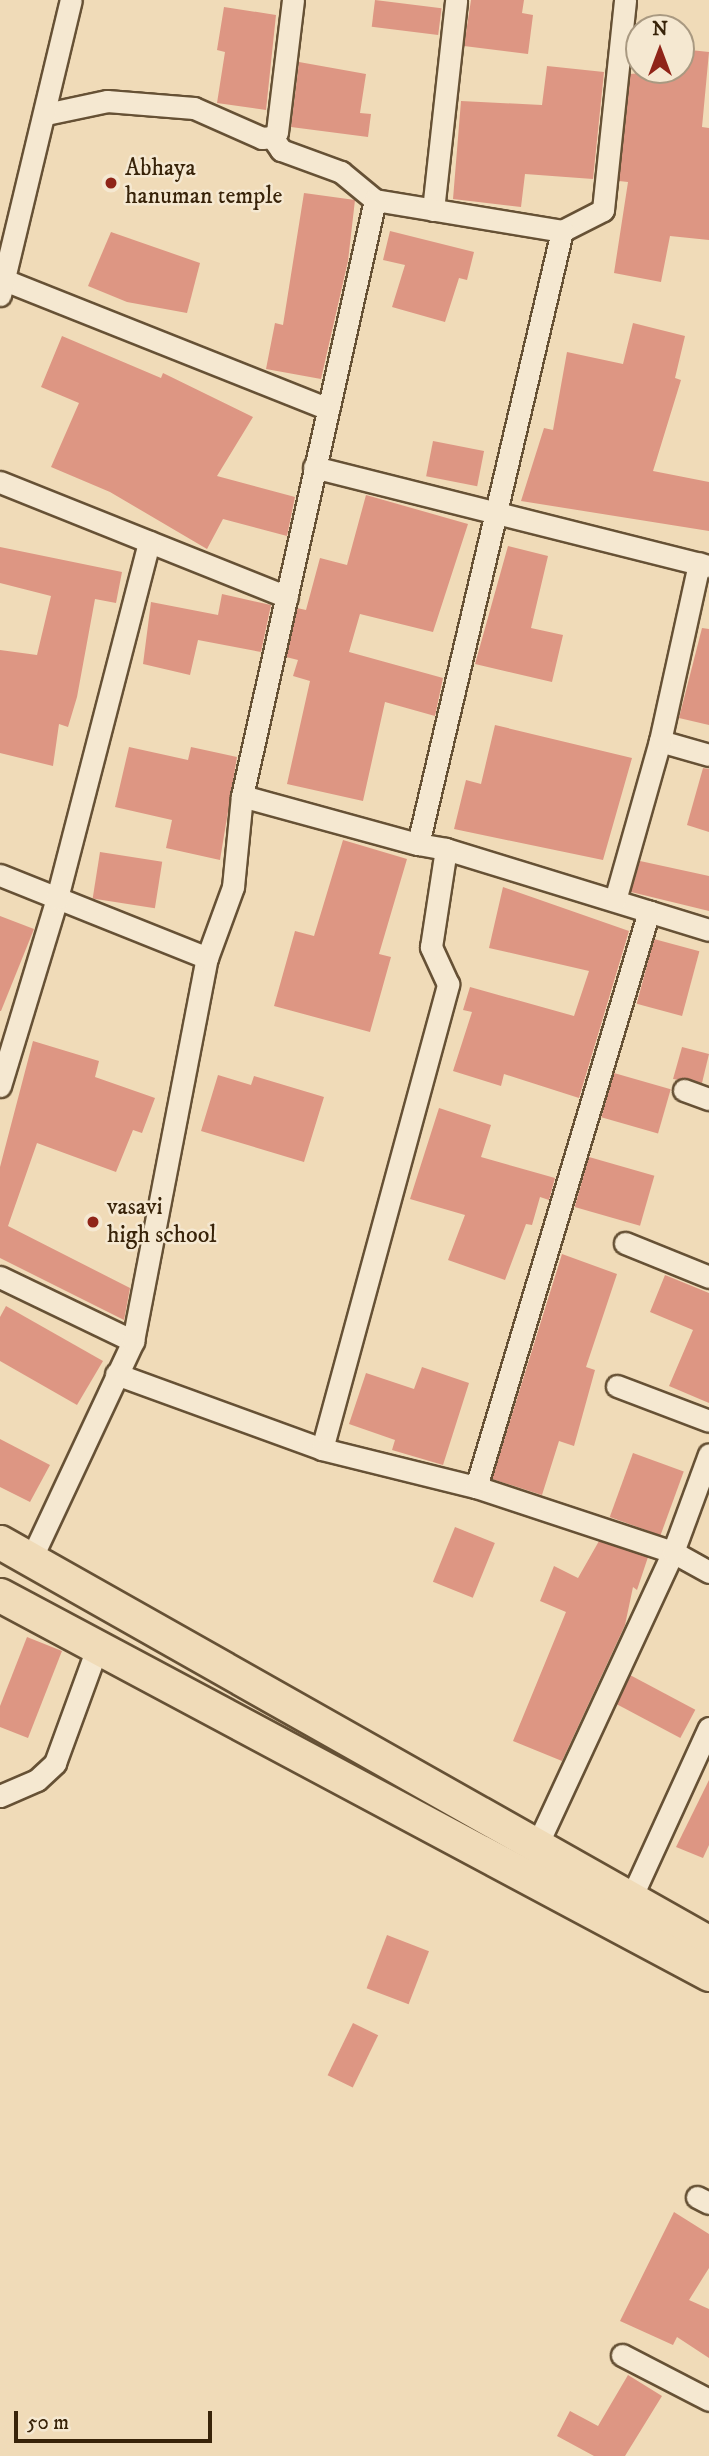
<!DOCTYPE html>
<style>
body{margin:0}
#map{position:relative;width:709px;height:2456px;overflow:hidden;background:#f0dbb8;font-family:"IM FELL DW Pica",serif}
div>[style]{position:absolute}
[style*='--x']{left:calc(var(--x)*1px);top:calc(var(--y)*1px);width:calc(var(--w)*1px);rotate:calc(var(--a)*1deg)}
.building>*{inset:0;background:#dd9683;transform-origin:0 0}
.roads{filter:drop-shadow(2px 0 #665135) drop-shadow(-2px 0 #665135) drop-shadow(0 2px #665135) drop-shadow(0 -2px #665135)}
.street>*{height:21px;margin:-10.5px;padding:0 10.5px;transform-origin:10.5px;border-radius:10.5px;background:#f5e8d1}
.primary>*{height:33px;margin:-16.5px;padding:0 16.5px;transform-origin:16.5px;border-radius:16.5px;background:#f0dbb8}
.dots>*{width:19px;height:19px;translate:-50% -50%;box-sizing:border-box;border:4px solid #f5e8d1;border-radius:50%}
span{translate:-50% -50%;white-space:nowrap;text-align:center;line-height:1.15;-webkit-text-stroke:5px #f5e8d1;paint-order:stroke}
.poi-label{font-size:24px;color:#382309}
.left{translate:0 -50%;text-align:left}
.north{position:absolute;left:625px;top:14px;width:70px;height:70px;box-sizing:border-box;background:#f5e8d1;border:2px solid #a99981;border-radius:50%;rotate:0deg;font-size:19px;font-weight:700;line-height:28px;text-align:center;color:#382309}
.north::after{content:'';display:block;margin:auto;width:24px;height:32px;background:#8f2418;clip-path:polygon(50% 0,100% 100%,50% 72%,0 100%)}
.scale{position:absolute;left:14px;top:2411px;width:198px;height:32px;box-sizing:border-box;border:4px solid #382309;border-top:0;padding-left:9px;font-size:21px;line-height:24px;white-space:nowrap;color:#382309;-webkit-text-stroke:5px #f5e8d1;paint-order:stroke}
</style>
<div id="map">
<div class="building">
<i style="left:375px;top:0;width:67px;height:27px;rotate:7deg"></i>
<i style="clip-path:polygon(471px 0,524px 0,522px 13px,533px 15px,528px 54px,464px 46px)"></i>
<i style="clip-path:polygon(224px 7px,276px 15px,266px 110px,217px 103px,225px 52px,217px 50px)"></i>
<i style="clip-path:polygon(681px 49px,709px 52px,702px 127px,709px 128px,709px 240px,670px 236px,661px 282px,614px 273px,628px 182px,619px 181px,630px 74px,681px 70px)"></i>
<i style="clip-path:polygon(299px 62px,366px 74px,360px 113px,371px 114px,368px 137px,291px 127px)"></i>
<i style="clip-path:polygon(547px 66px,604px 72px,593px 179px,525px 174px,521px 207px,453px 199px,461px 101px,542px 105px)"></i>
<i style="clip-path:polygon(304px 193px,355px 200px,348px 261px,321px 379px,266px 369px,275px 323px,283px 325px)"></i>
<i style="clip-path:polygon(390px 231px,474px 252px,467px 280px,459px 278px,445px 322px,392px 307px,405px 265px,383px 260px)"></i>
<i style="clip-path:polygon(111px 232px,200px 263px,187px 313px,127px 302px,88px 286px)"></i>
<i style="clip-path:polygon(633px 323px,685px 336px,675px 378px,681px 380px,653px 471px,709px 482px,709px 531px,521px 501px,544px 428px,553px 430px,567px 352px,623px 364px)"></i>
<i style="clip-path:polygon(62px 336px,161px 378px,163px 373px,253px 417px,217px 476px,295px 497px,287px 536px,223px 519px,207px 549px,110px 492px,51px 467px,79px 403px,41px 387px)"></i>
<i style="left:433px;top:441px;width:52px;height:36px;rotate:11deg"></i>
<i style="clip-path:polygon(366px 495px,468px 524px,433px 632px,360px 614px,349px 652px,443px 678px,435px 716px,385px 702px,363px 801px,287px 784px,310px 681px,293px 676px,298px 660px,286px 657px,297px 608px,306px 610px,320px 558px,347px 565px)"></i>
<i style="clip-path:polygon(508px 546px,548px 556px,531px 628px,563px 635px,552px 682px,475px 664px)"></i>
<i style="clip-path:polygon(0 547px,122px 572px,116px 603px,95px 599px,77px 697px,68px 727px,59px 724px,53px 766px,0 753px,0 650px,37px 655px,51px 596px,0 583px)"></i>
<i style="clip-path:polygon(222px 594px,271px 605px,261px 652px,198px 640px,190px 675px,143px 664px,151px 602px,218px 615px)"></i>
<i style="clip-path:polygon(702px 628px,709px 629px,709px 725px,679px 718px)"></i>
<i style="clip-path:polygon(495px 725px,632px 758px,603px 860px,454px 829px,466px 780px,481px 784px)"></i>
<i style="clip-path:polygon(129px 747px,188px 760px,191px 747px,237px 757px,220px 860px,166px 848px,172px 820px,115px 807px)"></i>
<i style="clip-path:polygon(703px 768px,709px 769px,709px 832px,687px 825px)"></i>
<i style="clip-path:polygon(343px 840px,407px 859px,379px 954px,391px 957px,370px 1032px,274px 1006px,295px 931px,314px 936px)"></i>
<i style="left:100px;top:852px;width:63px;height:47px;rotate:9deg"></i>
<i style="clip-path:polygon(640px 861px,709px 876px,709px 911px,631px 892px)"></i>
<i style="clip-path:polygon(503px 887px,629px 931px,579px 1098px,504px 1074px,501px 1086px,453px 1071px,472px 1012px,463px 1010px,470px 987px,574px 1016px,589px 971px,489px 948px)"></i>
<i style="clip-path:polygon(0 916px,34px 929px,1px 1011px,0 1011px)"></i>
<i style="left:654px;top:939px;width:47px;height:67px;rotate:15deg"></i>
<i style="clip-path:polygon(33px 1041px,99px 1061px,95px 1077px,155px 1098px,142px 1133px,133px 1130px,116px 1172px,37px 1143px,8px 1226px,130px 1288px,124px 1320px,0 1258px,0 1167px)"></i>
<i style="clip-path:polygon(682px 1047px,709px 1054px,702px 1083px,673px 1079px)"></i>
<i style="left:614px;top:1073px;width:59px;height:46px;rotate:16deg"></i>
<i style="clip-path:polygon(218px 1075px,251px 1085px,254px 1076px,324px 1097px,304px 1162px,201px 1131px)"></i>
<i style="clip-path:polygon(439px 1108px,491px 1125px,481px 1157px,555px 1178px,549px 1200px,540px 1197px,532px 1225px,526px 1224px,505px 1280px,448px 1260px,465px 1215px,410px 1199px)"></i>
<i style="left:589px;top:1157px;width:68px;height:52px;rotate:16deg"></i>
<i style="clip-path:polygon(562px 1254px,617px 1274px,586px 1367px,595px 1370px,574px 1446px,559px 1441px,542px 1495px,492px 1479px)"></i>
<i style="clip-path:polygon(665px 1275px,709px 1293px,709px 1403px,669px 1386px,693px 1330px,650px 1312px)"></i>
<i style="clip-path:polygon(6px 1306px,103px 1361px,77px 1405px,0 1361px,0 1317px)"></i>
<i style="clip-path:polygon(422px 1367px,469px 1383px,443px 1465px,392px 1450px,395px 1440px,349px 1424px,366px 1373px,414px 1389px)"></i>
<i style="clip-path:polygon(0 1439px,50px 1465px,30px 1502px,0 1487px)"></i>
<i style="left:633px;top:1453px;width:54px;height:68px;rotate:20deg"></i>
<i style="left:455px;top:1527px;width:43px;height:59px;rotate:22deg"></i>
<i style="clip-path:polygon(599px 1541px,648px 1557px,637px 1590px,633px 1587px,625px 1625px,562px 1761px,513px 1741px,566px 1612px,540px 1601px,554px 1566px,578px 1578px)"></i>
<i style="clip-path:polygon(27px 1637px,62px 1651px,28px 1738px,0 1727px,0 1706px)"></i>
<i style="left:630px;top:1675px;width:74px;height:32px;rotate:28deg"></i>
<i style="clip-path:polygon(709px 1780px,709px 1845px,703px 1858px,676px 1847px)"></i>
<i style="left:387px;top:1935px;width:45px;height:57px;rotate:21deg"></i>
<i style="left:353px;top:2023px;width:28px;height:58px;rotate:26deg"></i>
<i style="clip-path:polygon(674px 2212px,709px 2234px,709px 2268px,689px 2300px,709px 2309px,709px 2358px,677px 2337px,673px 2345px,620px 2321px)"></i>
<i style="clip-path:polygon(628px 2375px,662px 2396px,625px 2456px,594px 2456px,557px 2436px,570px 2411px,598px 2426px)"></i>
</div>
<div class="roads">
<div class="street">
<i style="--x:46;--y:114;--w:62;--a:-12"></i>
<i style="--x:107;--y:101;--w:87;--a:4.6"></i>
<i style="--x:194;--y:108;--w:74;--a:23.8"></i>
<i style="--x:262;--y:138;--w:10;--a:-6"></i>
<i style="--x:272;--y:137;--w:7;--a:-45"></i>
<i style="--x:277;--y:132;--w:133;--a:-83.1"></i>
<i style="--x:272;--y:137;--w:16;--a:55"></i>
<i style="--x:281;--y:150;--w:64;--a:20.1"></i>
<i style="--x:341;--y:172;--w:44;--a:39.5"></i>
<i style="--x:433;--y:210;--w:211;--a:-83.7"></i>
<i style="--x:562;--y:231;--w:46;--a:-27.1"></i>
<i style="--x:603;--y:210;--w:211;--a:-84"></i>
<i style="--x:2;--y:279;--w:351;--a:21.7"></i>
<i style="--x:0;--y:295;--w:303;--a:-76.5"></i>
<i style="--x:314;--y:467;--w:407;--a:14.1"></i>
<i style="--x:0;--y:482;--w:309;--a:21.8"></i>
<i style="--x:660;--y:741;--w:51;--a:15.9"></i>
<i style="--x:418;--y:844;--w:630;--a:-76.78"></i>
<i style="--x:562;--y:231;--w:190;--a:-170.6"></i>
<i style="--x:375;--y:200;--w:611;--a:102.58"></i>
<i style="--x:242;--y:796;--w:182;--a:15.3"></i>
<i style="--x:418;--y:844;--w:28;--a:10"></i>
<i style="--x:446;--y:849;--w:275;--a:17.1"></i>
<i style="--x:0;--y:875;--w:223;--a:21.8"></i>
<i style="--x:615;--y:900;--w:165;--a:-74.2"></i>
<i style="--x:660;--y:741;--w:182;--a:-77.6"></i>
<i style="--x:0;--y:1086;--w:196;--a:-73.1"></i>
<i style="--x:57;--y:898;--w:368;--a:-75.5"></i>
<i style="--x:684;--y:1090;--w:27;--a:20"></i>
<i style="--x:625;--y:1243;--w:91;--a:22"></i>
<i style="--x:0;--y:1277;--w:148;--a:25.7"></i>
<i style="--x:116;--y:1374;--w:219;--a:20"></i>
<i style="--x:322;--y:1449;--w:482;--a:-74.8"></i>
<i style="--x:448;--y:984;--w:41;--a:-114.7"></i>
<i style="--x:431;--y:947;--w:99;--a:-81.3"></i>
<i style="--x:617;--y:1386;--w:98;--a:20.8"></i>
<i style="--x:322;--y:1449;--w:159;--a:13.9"></i>
<i style="--x:476;--y:1487;--w:207;--a:18.3"></i>
<i style="--x:673;--y:1552;--w:41;--a:29.1"></i>
<i style="--x:476;--y:1487;--w:601;--a:-73.28"></i>
<i style="--x:31;--y:1559;--w:241;--a:-64.9"></i>
<i style="--x:133;--y:1341;--w:390;--a:-79.1"></i>
<i style="--x:207;--y:958;--w:76;--a:-69.9"></i>
<i style="--x:233;--y:887;--w:91;--a:-84.4"></i>
<i style="--x:0;--y:1796;--w:40;--a:-23.4"></i>
<i style="--x:37;--y:1780;--w:25;--a:-43"></i>
<i style="--x:55;--y:1763;--w:122;--a:-69.9"></i>
<i style="--x:537;--y:1845;--w:323;--a:-65.1"></i>
<i style="--x:673;--y:1552;--w:104;--a:-69.8"></i>
<i style="--x:631;--y:1898;--w:187;--a:-65.4"></i>
<i style="--x:697;--y:2197;--w:13;--a:27"></i>
<i style="--x:622;--y:2355;--w:98;--a:27.3"></i>
</div>
<div class="primary">
<i style="--x:0;--y:1542;--w:815;--a:29.49"></i>
<i style="--x:0;--y:1595;--w:804;--a:28.13"></i>
</div>
</div>
<div class="dots">
<i style="left:111px;top:183px;background:#8f2418"></i>
<i style="left:93px;top:1222px;background:#8f2418"></i>
</div>
<div class="poi-label">
<span class="left" style="left:125px;top:183px">Abhaya<br>hanuman temple</span>
<span class="left" style="left:107px;top:1222px">vasavi<br>high school</span>
</div>
<div class="north">N</div>
<div class="scale">50 m</div>
</div>
